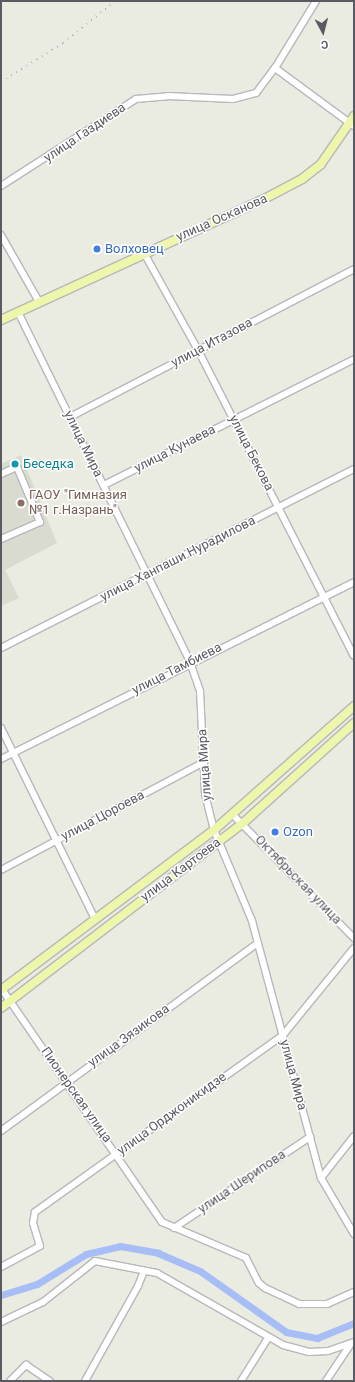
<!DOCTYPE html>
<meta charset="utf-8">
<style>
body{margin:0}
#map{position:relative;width:355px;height:1382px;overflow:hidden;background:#eaebe1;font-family:Roboto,sans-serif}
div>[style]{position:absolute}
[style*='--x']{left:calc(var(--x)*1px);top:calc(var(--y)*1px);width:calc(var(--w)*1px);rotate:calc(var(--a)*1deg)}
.education>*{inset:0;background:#dadbcf}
.canal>*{height:7px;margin:-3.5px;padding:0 3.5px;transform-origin:3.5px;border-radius:3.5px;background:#a6bdf6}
.roads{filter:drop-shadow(1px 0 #b7b7bc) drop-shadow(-1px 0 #b7b7bc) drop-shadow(0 1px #b7b7bc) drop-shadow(0 -1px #b7b7bc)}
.minor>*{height:6px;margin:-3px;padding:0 3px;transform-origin:3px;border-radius:3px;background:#fff}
.major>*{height:8px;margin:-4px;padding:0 4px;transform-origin:4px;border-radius:4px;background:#eef6ab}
.rail>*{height:2px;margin-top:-1px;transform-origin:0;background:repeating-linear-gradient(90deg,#b3b4b4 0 1px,transparent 0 6px)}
.dots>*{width:11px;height:11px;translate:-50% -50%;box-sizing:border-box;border:2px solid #fff;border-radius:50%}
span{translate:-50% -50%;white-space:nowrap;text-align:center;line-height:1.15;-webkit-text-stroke:3px #fff;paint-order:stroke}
.street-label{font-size:13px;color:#5a5b60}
.shop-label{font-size:13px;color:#366cbe}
.left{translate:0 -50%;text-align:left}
.culture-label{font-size:13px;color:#0d838f}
.education-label{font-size:13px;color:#785e54}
.frame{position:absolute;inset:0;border:2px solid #5a5b60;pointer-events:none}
.north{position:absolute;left:303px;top:12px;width:40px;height:40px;-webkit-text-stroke:3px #fff;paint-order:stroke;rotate:173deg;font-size:11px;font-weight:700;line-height:16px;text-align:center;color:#5a5b60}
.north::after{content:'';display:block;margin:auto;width:14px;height:18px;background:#5a5b60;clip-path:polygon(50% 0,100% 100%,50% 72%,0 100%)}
</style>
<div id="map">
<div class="education">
<i style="clip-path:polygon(21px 455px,57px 543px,5px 570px,19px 598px,1px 606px,1px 464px)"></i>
</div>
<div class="canal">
<i style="--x:1;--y:1295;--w:38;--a:-17"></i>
<i style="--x:37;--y:1284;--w:57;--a:-31.5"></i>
<i style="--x:86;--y:1254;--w:35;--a:-13"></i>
<i style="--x:120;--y:1246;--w:39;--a:10"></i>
<i style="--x:158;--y:1253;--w:46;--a:23.2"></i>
<i style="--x:200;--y:1271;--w:105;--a:35.3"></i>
<i style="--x:286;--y:1332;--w:32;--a:11"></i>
<i style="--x:317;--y:1338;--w:40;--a:-22"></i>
</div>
<div class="roads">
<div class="minor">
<i style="--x:275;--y:68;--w:98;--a:36.3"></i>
<i style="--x:1;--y:186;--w:161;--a:-32.8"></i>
<i style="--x:136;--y:99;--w:32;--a:-5"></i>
<i style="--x:168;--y:96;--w:65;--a:2.6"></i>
<i style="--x:233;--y:99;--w:24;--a:-15"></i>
<i style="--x:256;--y:93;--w:31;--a:-53"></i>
<i style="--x:275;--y:68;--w:79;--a:-58.5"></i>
<i style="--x:1;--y:235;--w:77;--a:60.4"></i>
<i style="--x:144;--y:253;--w:111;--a:60.9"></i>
<i style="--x:198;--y:350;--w:343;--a:63"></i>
<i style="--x:18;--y:312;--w:390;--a:63.8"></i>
<i style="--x:190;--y:662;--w:31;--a:71"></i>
<i style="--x:200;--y:691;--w:103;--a:87.2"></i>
<i style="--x:205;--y:794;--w:37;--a:76"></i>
<i style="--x:214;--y:830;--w:99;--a:67.3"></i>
<i style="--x:252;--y:921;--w:266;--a:75"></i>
<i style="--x:321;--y:1178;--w:65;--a:59.5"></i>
<i style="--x:70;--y:417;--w:320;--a:-27.5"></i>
<i style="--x:1;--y:474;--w:17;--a:-24"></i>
<i style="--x:17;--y:467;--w:60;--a:67.3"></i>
<i style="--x:40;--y:522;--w:43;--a:156.4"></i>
<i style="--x:104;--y:485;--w:280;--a:-26.7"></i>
<i style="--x:1;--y:648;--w:396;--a:-26.9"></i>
<i style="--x:1;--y:728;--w:213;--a:63.8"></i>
<i style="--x:1;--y:759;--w:395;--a:-26.6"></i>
<i style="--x:232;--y:814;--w:174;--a:45.5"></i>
<i style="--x:1;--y:870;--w:230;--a:-28"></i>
<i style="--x:1;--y:988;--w:284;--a:55.5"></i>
<i style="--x:162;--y:1222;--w:91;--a:23.2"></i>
<i style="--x:246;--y:1258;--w:28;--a:63"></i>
<i style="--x:259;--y:1283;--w:8;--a:40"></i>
<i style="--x:265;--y:1288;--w:38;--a:25"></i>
<i style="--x:299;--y:1304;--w:28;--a:0"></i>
<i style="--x:327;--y:1304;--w:30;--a:-24"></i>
<i style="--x:1;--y:1131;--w:318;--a:-36.2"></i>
<i style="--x:321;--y:1178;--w:53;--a:-51.8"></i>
<i style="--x:174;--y:1228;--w:164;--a:-33.8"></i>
<i style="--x:1;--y:1267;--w:44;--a:-28.3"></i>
<i style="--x:40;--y:1246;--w:24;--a:-107"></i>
<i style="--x:33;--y:1223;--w:11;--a:-80"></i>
<i style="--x:35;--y:1212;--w:305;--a:-35.5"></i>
<i style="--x:283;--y:1035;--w:112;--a:-50.8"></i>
<i style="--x:1;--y:1322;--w:47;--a:-25.5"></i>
<i style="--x:43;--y:1302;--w:66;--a:-38.3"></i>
<i style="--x:95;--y:1261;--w:63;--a:11"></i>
<i style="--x:157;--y:1273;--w:145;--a:29.7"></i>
<i style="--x:283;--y:1345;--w:27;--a:15"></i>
<i style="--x:309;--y:1352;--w:19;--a:-3"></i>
<i style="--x:328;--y:1351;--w:28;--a:-19"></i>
<i style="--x:10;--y:1381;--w:23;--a:-45"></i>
<i style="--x:26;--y:1365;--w:29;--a:34"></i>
<i style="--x:85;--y:1381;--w:109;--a:-60.8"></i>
<i style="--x:138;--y:1286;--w:16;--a:-68"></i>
<i style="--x:241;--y:1381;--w:51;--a:-57.9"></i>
<i style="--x:326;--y:1381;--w:43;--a:-56.3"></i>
</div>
<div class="major">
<i style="--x:1;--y:320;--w:292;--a:-24.7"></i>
<i style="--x:266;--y:198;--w:41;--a:-27.8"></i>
<i style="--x:302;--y:179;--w:24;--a:-38"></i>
<i style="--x:321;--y:164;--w:58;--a:-55.5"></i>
<i style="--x:1;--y:990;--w:266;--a:-36.9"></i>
<i style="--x:214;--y:830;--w:187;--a:-41.5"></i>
<i style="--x:1;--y:1008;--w:305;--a:-37.4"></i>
<i style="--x:243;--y:823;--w:149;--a:-42"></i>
</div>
</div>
<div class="rail">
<i style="--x:1;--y:82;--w:73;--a:-32.2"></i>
<i style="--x:63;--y:43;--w:67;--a:-38.9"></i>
</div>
<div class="dots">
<i style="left:97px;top:249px;background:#3f7fe0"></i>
<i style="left:15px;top:464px;background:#0f9aa8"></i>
<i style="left:21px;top:503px;background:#8d6e63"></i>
<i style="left:275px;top:832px;background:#3f7fe0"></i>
</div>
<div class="street-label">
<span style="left:85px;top:133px;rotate:-34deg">улица Газдиева</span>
<span style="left:222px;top:218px;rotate:-24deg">улица Осканова</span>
<span style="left:212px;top:343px;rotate:-28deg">улица Итазова</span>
<span style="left:83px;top:444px;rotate:64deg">улица Мира</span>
<span style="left:175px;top:449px;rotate:-27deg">улица Кунаева</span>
<span style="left:251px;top:453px;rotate:63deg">улица Бекова</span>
<span style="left:178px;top:559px;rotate:-27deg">улица Ханпаши Нурадилова</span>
<span style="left:177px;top:669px;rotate:-27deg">улица Тамбиева</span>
<span style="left:205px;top:765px;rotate:-94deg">улица Мира</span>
<span style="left:103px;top:816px;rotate:-28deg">улица Цороева</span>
<span style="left:181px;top:870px;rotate:-37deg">улица Картоева</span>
<span style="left:298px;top:880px;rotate:46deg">Октябрьская улица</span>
<span style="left:129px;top:1036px;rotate:-36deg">улица Зязикова</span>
<span style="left:293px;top:1075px;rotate:75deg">улица Мира</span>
<span style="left:76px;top:1095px;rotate:55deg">Пионерская улица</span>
<span style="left:172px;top:1114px;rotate:-36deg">улица Орджоникидзе</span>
<span style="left:242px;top:1182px;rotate:-34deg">улица Шерипова</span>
</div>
<div class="shop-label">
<span class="left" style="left:105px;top:249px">Волховец</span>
<span class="left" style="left:283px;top:832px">Ozon</span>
</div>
<div class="culture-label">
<span class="left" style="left:23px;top:464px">Беседка</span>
</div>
<div class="education-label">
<span class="left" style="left:29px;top:503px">ГАОУ "Гимназия<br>№1 г.Назрань"</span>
</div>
<div class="frame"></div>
<div class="north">С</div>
</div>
